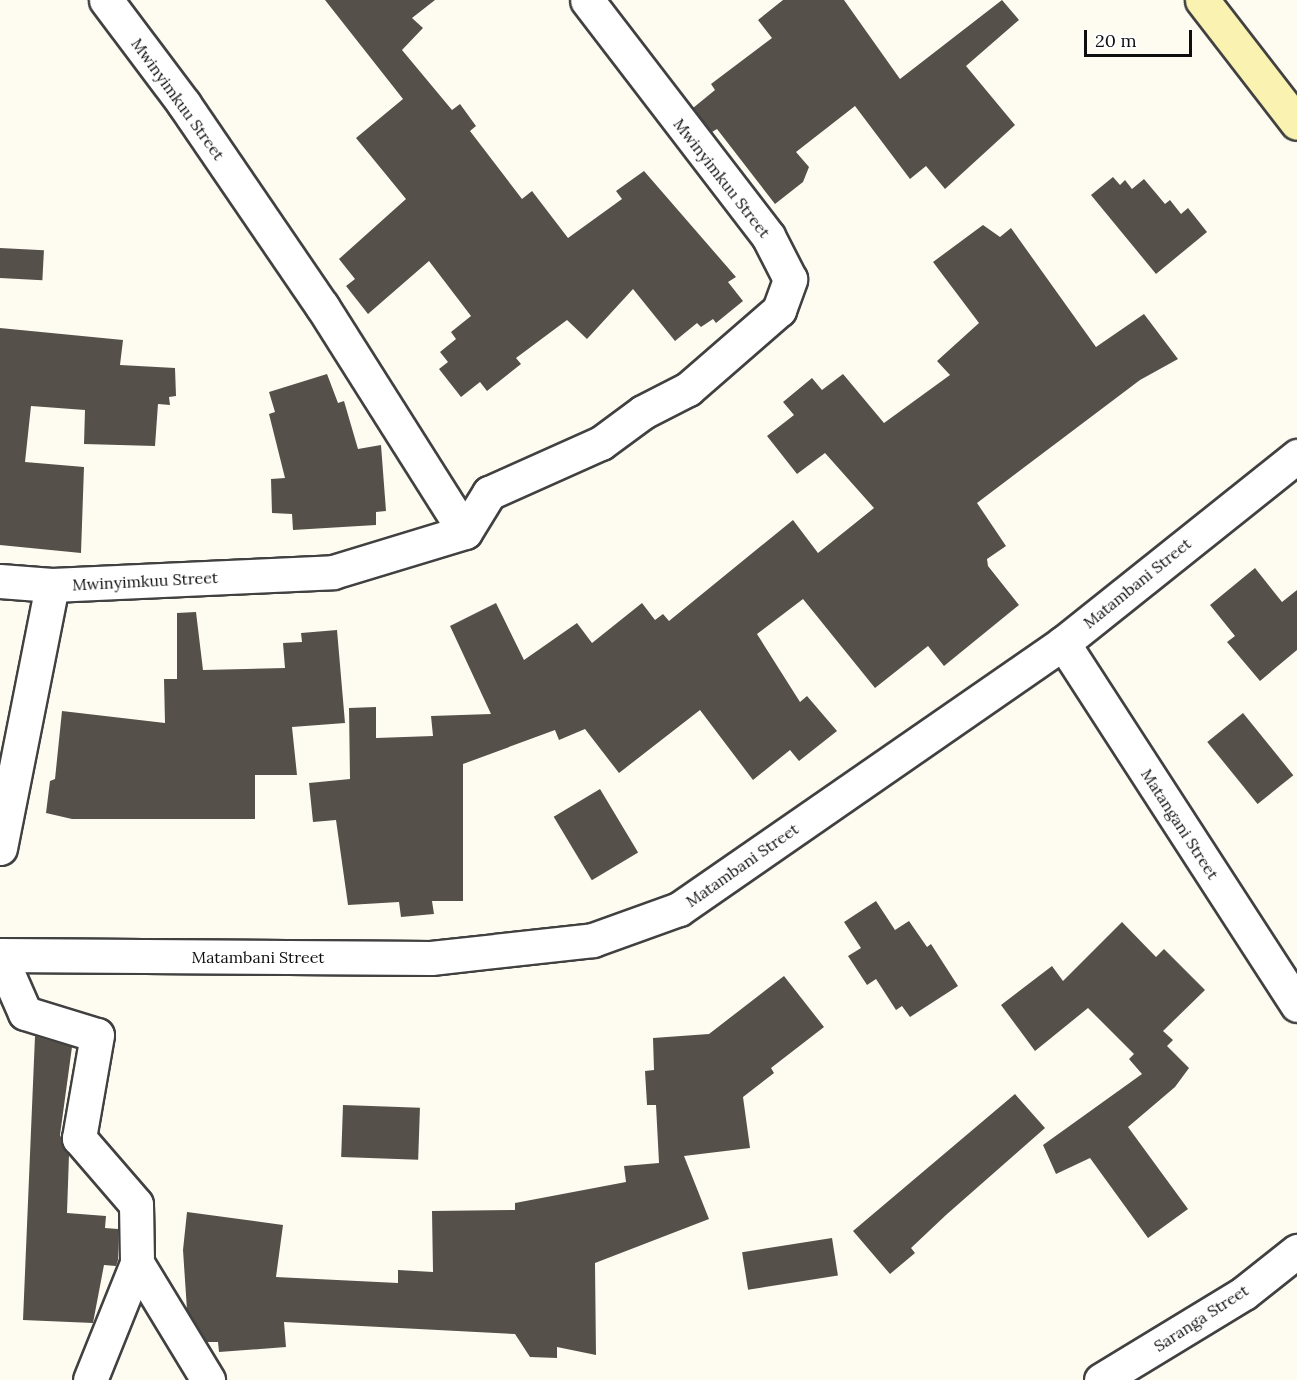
<!DOCTYPE html>
<html>
<head>
<meta charset="utf-8">
<style>
  body { margin:0 }
  #map { position:relative; width:1297px; height:1380px; overflow:hidden; background:#fefcf1; font-family:Lora,serif }
  div>[style] { position:absolute }
  [style*='--x'] { left:calc(var(--x)*1px); top:calc(var(--y)*1px); width:calc(var(--w)*1px); rotate:calc(var(--a)*1deg) }
  .building>* { inset:0; background:#56504b; transform-origin:0 0 }
  .roads { filter:drop-shadow(2px 0 #414141) drop-shadow(-2px 0 #414141) drop-shadow(0 2px #414141) drop-shadow(0 -2px #414141) }
  .minor>* { height:33px; margin:-16.5px; padding:0 16.5px; transform-origin:16.5px; border-radius:16.5px; background:#fff }
  .secondary>* { height:33px; margin:-16.5px; padding:0 16.5px; transform-origin:16.5px; border-radius:16.5px; background:#f9f2b0 }
  span { translate:-50% -50%; white-space:nowrap; text-align:center; line-height:1.15; -webkit-text-stroke:6px #fff; paint-order:stroke }
  .street-label { font-size:16px; color:#0e0e0e }
  .scale { position:absolute; left:1084px; top:30px; width:108px; height:27px; box-sizing:border-box; border:3px solid #0e0e0e; border-top:0; padding-left:8px; font-size:18px; line-height:21px; white-space:nowrap; color:#0e0e0e; -webkit-text-stroke:4px #fff; paint-order:stroke }
</style>
</head>
<body>
<div id="map">
  <div class="building">
    <div style="clip-path:polygon(325px 0,435px 0,412px 18px,423px 28px,402px 50px,452px 110px,460px 104px,476px 126px,470px 131px,522px 199px,532px 191px,568px 238px,622px 199px,616px 191px,644px 171px,736px 277px,728px 282px,743px 301px,716px 323px,713px 319px,701px 327px,697px 323px,675px 341px,633px 289px,587px 339px,567px 320px,516px 358px,521px 364px,487px 391px,480px 382px,461px 397px,439px 369px,448px 362px,440px 352px,456px 339px,451px 332px,471px 316px,429px 261px,368px 314px,346px 286px,355px 279px,339px 259px,406px 199px,356px 138px,403px 99px)"></div>
    <div style="clip-path:polygon(783px 0,844px 0,900px 79px,1002px 0,1019px 20px,966px 66px,1015px 125px,945px 189px,926px 166px,910px 179px,855px 106px,796px 152px,809px 167px,803px 182px,775px 204px,717px 129px,712px 132px,693px 108px,715px 90px,711px 84px,772px 38px,758px 20px)"></div>
    <div style="clip-path:polygon(1113px 177px,1120px 185px,1125px 180px,1132px 189px,1144px 179px,1165px 204px,1170px 200px,1181px 214px,1188px 208px,1207px 232px,1156px 274px,1091px 195px)"></div>
    <div style="clip-path:polygon(983px 225px,1000px 237px,1011px 228px,1096px 347px,1144px 314px,1178px 359px,1140px 380px,977px 503px,1006px 546px,987px 559px,988px 566px,1019px 605px,944px 666px,928px 646px,875px 688px,803px 599px,757px 634px,800px 702px,807px 696px,837px 731px,799px 761px,790px 750px,753px 780px,700px 710px,619px 773px,585px 729px,559px 740px,555px 730px,463px 764px,463px 901px,432px 901px,434px 914px,401px 917px,399px 902px,348px 905px,336px 820px,313px 822px,309px 783px,350px 779px,349px 708px,376px 707px,376px 738px,433px 736px,431px 716px,491px 714px,450px 626px,496px 603px,524px 660px,577px 623px,592px 643px,642px 603px,655px 620px,663px 614px,669px 621px,793px 520px,818px 553px,874px 508px,825px 453px,797px 474px,767px 436px,794px 415px,783px 402px,812px 378px,822px 390px,843px 374px,884px 423px,950px 375px,937px 361px,979px 323px,933px 262px)"></div>
    <div style="left:0;top:248px;width:44px;height:30px;rotate:3deg"></div>
    <div style="clip-path:polygon(0 328px,123px 340px,120px 365px,175px 368px,176px 396px,169px 397px,170px 405px,158px 404px,155px 446px,84px 444px,85px 410px,31px 406px,25px 462px,84px 467px,81px 553px,0 545px)"></div>
    <div style="clip-path:polygon(327px 374px,338px 403px,344px 401px,358px 449px,381px 445px,386px 511px,376px 512px,376px 525px,293px 530px,292px 514px,272px 513px,271px 479px,285px 478px,269px 414px,275px 412px,269px 392px)"></div>
    <div style="clip-path:polygon(1255px 568px,1282px 602px,1297px 590px,1297px 650px,1260px 681px,1227px 642px,1235px 636px,1210px 605px)"></div>
    <div style="clip-path:polygon(196px 612px,203px 670px,285px 668px,283px 643px,302px 642px,301px 633px,337px 630px,345px 723px,292px 727px,297px 775px,255px 775px,255px 819px,72px 819px,46px 813px,50px 781px,55px 779px,62px 711px,165px 723px,164px 679px,177px 679px,177px 613px)"></div>
    <div style="left:1243px;top:713px;width:80px;height:46px;rotate:51deg"></div>
    <div style="left:600px;top:789px;width:74px;height:54px;rotate:59deg"></div>
    <div style="clip-path:polygon(876px 901px,895px 930px,909px 921px,927px 947px,931px 944px,958px 986px,910px 1017px,902px 1006px,896px 1010px,876px 979px,867px 985px,848px 956px,861px 948px,844px 922px)"></div>
    <div style="clip-path:polygon(1122px 922px,1156px 957px,1164px 949px,1205px 990px,1163px 1031px,1173px 1040px,1167px 1046px,1189px 1068px,1175px 1087px,1128px 1127px,1188px 1209px,1148px 1238px,1090px 1158px,1056px 1174px,1043px 1145px,1142px 1074px,1129px 1059px,1134px 1054px,1088px 1008px,1035px 1051px,1001px 1005px,1052px 966px,1063px 981px)"></div>
    <div style="clip-path:polygon(784px 976px,824px 1027px,771px 1068px,774px 1073px,743px 1097px,750px 1148px,684px 1156px,709px 1219px,595px 1263px,596px 1355px,557px 1347px,557px 1358px,530px 1357px,515px 1334px,284px 1322px,286px 1347px,219px 1352px,218px 1342px,207px 1342px,187px 1310px,183px 1250px,187px 1212px,283px 1225px,276px 1277px,398px 1283px,398px 1270px,433px 1272px,432px 1211px,515px 1210px,515px 1203px,626px 1182px,624px 1166px,659px 1163px,656px 1105px,647px 1105px,645px 1071px,654px 1070px,653px 1038px,709px 1034px)"></div>
    <div style="clip-path:polygon(35px 1036px,72px 1047px,60px 1135px,69px 1155px,67px 1213px,106px 1216px,105px 1228px,118px 1229px,118px 1260px,116px 1266px,104px 1265px,93px 1323px,23px 1320px)"></div>
    <div style="clip-path:polygon(1015px 1094px,1045px 1128px,946px 1215px,911px 1248px,915px 1253px,890px 1274px,853px 1231px)"></div>
    <div style="left:343px;top:1105px;width:77px;height:52px;rotate:2deg"></div>
    <div style="left:832px;top:1238px;width:38px;height:91px;rotate:81deg"></div>
  </div>
  <div class="roads">
    <div class="minor">
      <div style="--x:106;--y:0;--w:130;--a:53.1"></div>
      <div style="--x:184;--y:104;--w:245;--a:55.7"></div>
      <div style="--x:322;--y:306;--w:267;--a:57.7"></div>
      <div style="--x:0;--y:581;--w:52;--a:4.4"></div>
      <div style="--x:1063;--y:643;--w:431;--a:57.1"></div>
      <div style="--x:0;--y:848;--w:268;--a:-78.8"></div>
      <div style="--x:52;--y:585;--w:281;--a:-2.6"></div>
      <div style="--x:333;--y:572;--w:138;--a:-16.9"></div>
      <div style="--x:465;--y:532;--w:46;--a:-58.4"></div>
      <div style="--x:489;--y:493;--w:123;--a:-24.1"></div>
      <div style="--x:601;--y:443;--w:52;--a:-36.4"></div>
      <div style="--x:643;--y:412;--w:51;--a:-27.1"></div>
      <div style="--x:688;--y:389;--w:121;--a:-41"></div>
      <div style="--x:779;--y:310;--w:33;--a:-70"></div>
      <div style="--x:790;--y:279;--w:48;--a:-117.1"></div>
      <div style="--x:768;--y:236;--w:297;--a:-127.5"></div>
      <div style="--x:0;--y:955;--w:431;--a:0.4"></div>
      <div style="--x:431;--y:958;--w:163;--a:-6.3"></div>
      <div style="--x:593;--y:940;--w:91;--a:-19.8"></div>
      <div style="--x:679;--y:909;--w:467;--a:-34.7"></div>
      <div style="--x:1063;--y:643;--w:300;--a:-38.6"></div>
      <div style="--x:0;--y:956;--w:62;--a:66.3"></div>
      <div style="--x:25;--y:1013;--w:75;--a:17"></div>
      <div style="--x:97;--y:1035;--w:105;--a:99.9"></div>
      <div style="--x:79;--y:1138;--w:87;--a:49.2"></div>
      <div style="--x:136;--y:1204;--w:59;--a:89"></div>
      <div style="--x:137;--y:1263;--w:137;--a:58.7"></div>
      <div style="--x:90;--y:1380;--w:126;--a:-68.1"></div>
      <div style="--x:1101;--y:1380;--w:167;--a:-31.3"></div>
      <div style="--x:1244;--y:1293;--w:68;--a:-38.4"></div>
    </div>
    <div class="secondary">
      <div style="--x:1202;--y:0;--w:155;--a:52.3"></div>
    </div>
  </div>
  <div class="street-label">
    <span style="left:178px;top:99px;rotate:54deg">Mwinyimkuu Street</span>
    <span style="left:722px;top:178px;rotate:52deg">Mwinyimkuu Street</span>
    <span style="left:145px;top:581px;rotate:-3deg">Mwinyimkuu Street</span>
    <span style="left:1137px;top:583px;rotate:-39deg">Matambani Street</span>
    <span style="left:1180px;top:824px;rotate:57deg">Matangani Street</span>
    <span style="left:742px;top:865px;rotate:-35deg">Matambani Street</span>
    <span style="left:258px;top:957px">Matambani Street</span>
    <span style="left:1201px;top:1318px;rotate:-33deg">Saranga Street</span>
  </div>
  <div class="scale">20 m</div>
</div>
</body>
</html>
